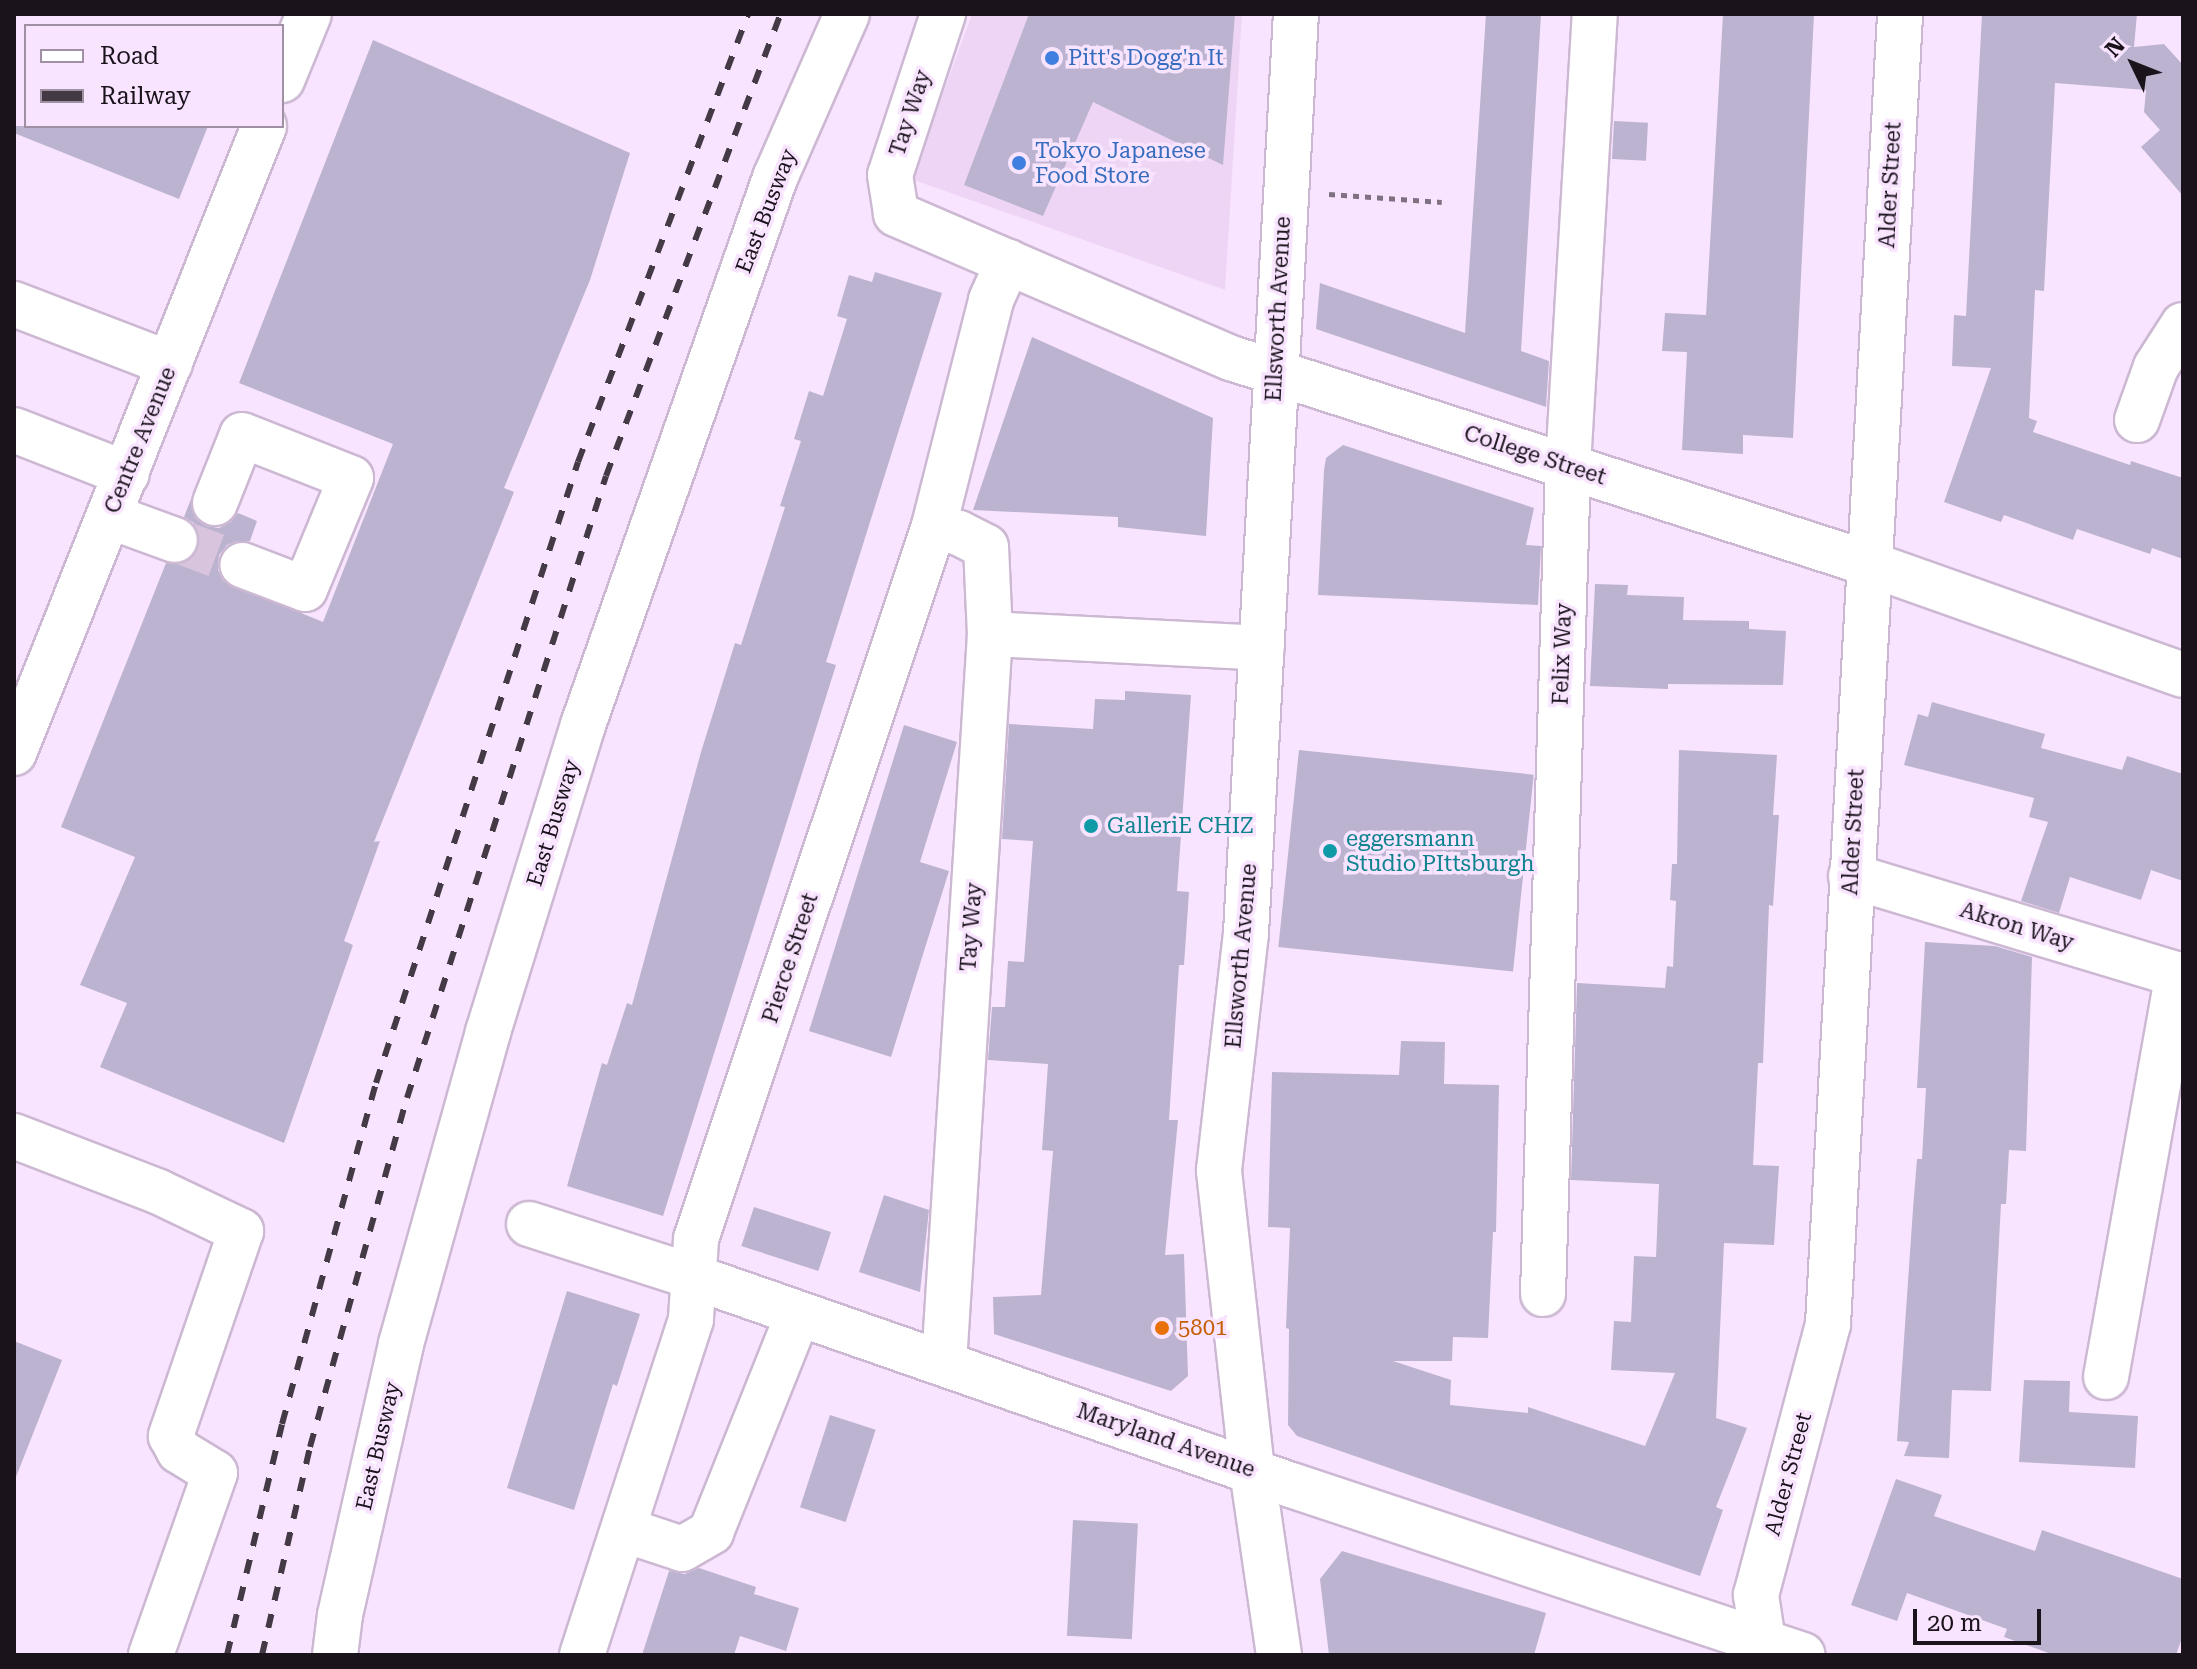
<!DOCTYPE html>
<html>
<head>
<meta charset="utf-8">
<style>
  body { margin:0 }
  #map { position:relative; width:2197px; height:1669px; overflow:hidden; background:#f9e4ff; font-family:"Roboto Serif",serif }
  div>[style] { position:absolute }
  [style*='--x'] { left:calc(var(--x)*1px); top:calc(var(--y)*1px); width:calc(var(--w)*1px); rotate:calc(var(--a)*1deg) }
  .built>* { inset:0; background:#eed5f6 }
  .building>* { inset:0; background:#bcb3d0; transform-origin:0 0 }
  .minor-tunnel>* { height:44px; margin-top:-22px; transform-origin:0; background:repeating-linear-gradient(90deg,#d8c5dd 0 44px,transparent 0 66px) }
  .path>* { height:5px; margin-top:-2.5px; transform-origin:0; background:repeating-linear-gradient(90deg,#7f7182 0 6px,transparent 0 12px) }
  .roads { filter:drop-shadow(2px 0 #ccb8d2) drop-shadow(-2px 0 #ccb8d2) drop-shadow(0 2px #ccb8d2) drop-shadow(0 -2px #ccb8d2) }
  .minor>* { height:44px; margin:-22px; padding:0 22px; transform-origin:22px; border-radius:22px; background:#fff }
  .major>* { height:44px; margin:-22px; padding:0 22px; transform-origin:22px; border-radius:22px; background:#fff }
  .rail>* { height:6px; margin-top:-3px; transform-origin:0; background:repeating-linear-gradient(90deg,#443a46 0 14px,transparent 0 28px) }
  .dots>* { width:22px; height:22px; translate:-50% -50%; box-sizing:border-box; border:4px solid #f9e4ff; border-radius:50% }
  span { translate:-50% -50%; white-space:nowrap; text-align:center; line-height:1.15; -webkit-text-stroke:7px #f9e4ff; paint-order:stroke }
  .shop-label { font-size:22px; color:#366cbe }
  .left { translate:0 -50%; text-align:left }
  .street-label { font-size:22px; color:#1a131c }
  .culture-label { font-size:22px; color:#0d838f }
  .food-label { font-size:22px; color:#c56008 }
  .frame { position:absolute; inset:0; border:16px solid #1a131c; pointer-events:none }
  .legend { position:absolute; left:24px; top:24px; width:260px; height:104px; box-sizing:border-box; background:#f9e4ff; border:2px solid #a090a4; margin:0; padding:10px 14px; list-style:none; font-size:24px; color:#1a131c }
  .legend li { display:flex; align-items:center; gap:16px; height:40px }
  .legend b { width:40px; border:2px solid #a090a4 }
  .north { position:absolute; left:2093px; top:24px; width:80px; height:80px; -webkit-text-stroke:6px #f9e4ff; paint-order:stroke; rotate:313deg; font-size:22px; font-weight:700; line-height:32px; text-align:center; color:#1a131c }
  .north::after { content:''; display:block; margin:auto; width:28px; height:36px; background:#1a131c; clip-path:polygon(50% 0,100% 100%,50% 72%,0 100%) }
  .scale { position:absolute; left:1913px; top:1609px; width:128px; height:36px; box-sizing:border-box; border:4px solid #1a131c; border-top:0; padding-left:10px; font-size:24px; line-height:28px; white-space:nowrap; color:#1a131c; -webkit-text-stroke:6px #f9e4ff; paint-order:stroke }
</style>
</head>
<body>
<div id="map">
  <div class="built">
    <div style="clip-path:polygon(972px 14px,1242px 14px,1225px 290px,911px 179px)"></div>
  </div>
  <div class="building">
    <div style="clip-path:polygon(1029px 14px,1235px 14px,1223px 165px,1093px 102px,1043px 216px,964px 185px)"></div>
    <div style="clip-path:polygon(1486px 14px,1541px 14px,1521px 351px,1549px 361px,1546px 407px,1316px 329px,1320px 283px,1465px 333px)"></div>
    <div style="clip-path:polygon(1723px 14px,1814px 14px,1793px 438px,1743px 435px,1743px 454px,1682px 450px,1687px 352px,1662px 351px,1665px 313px,1706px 315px)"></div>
    <div style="clip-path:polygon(1982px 14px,2137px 14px,2134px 47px,2164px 44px,2183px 65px,2183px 196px,2141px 147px,2160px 130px,2144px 112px,2146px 90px,2055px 83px,2044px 291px,2035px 290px,2029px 418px,2037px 421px,2033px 432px,2130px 465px,2131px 461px,2183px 478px,2183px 559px,2152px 548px,2150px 554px,2077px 529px,2073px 540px,2004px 515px,2001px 522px,1944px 502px,1991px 368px,1952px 366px,1954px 315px,1966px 316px)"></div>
    <div style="clip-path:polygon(373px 40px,630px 153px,590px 280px,504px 488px,514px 492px,374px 842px,380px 841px,344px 941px,353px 945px,284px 1143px,100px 1067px,127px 1003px,80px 985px,135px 857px,61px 827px,166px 563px,180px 564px,190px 560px,198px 549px,199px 535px,194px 523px,184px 517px,191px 499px,195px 518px,207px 526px,219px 528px,231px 522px,238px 513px,257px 521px,250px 541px,237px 541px,227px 545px,219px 555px,218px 570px,223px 581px,323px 622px,393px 444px,239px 383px)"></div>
    <div style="left:1614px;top:121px;width:34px;height:38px;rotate:3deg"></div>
    <div style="clip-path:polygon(14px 126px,208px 126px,179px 199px,14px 133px)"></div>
    <div style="clip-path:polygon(875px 272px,942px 293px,826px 662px,836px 665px,663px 1216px,567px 1186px,602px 1063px,607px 1065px,627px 1003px,632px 1005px,701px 752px,735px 643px,741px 645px,785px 507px,780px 506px,801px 441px,794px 439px,809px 391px,823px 396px,847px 319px,837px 316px,849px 275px,872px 282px)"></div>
    <div style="clip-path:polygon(1032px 337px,1213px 418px,1206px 536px,1118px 527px,1118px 517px,973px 510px)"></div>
    <div style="clip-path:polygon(1343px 445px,1534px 508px,1526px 545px,1541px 546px,1538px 605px,1318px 595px,1324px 470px,1326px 458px)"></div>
    <div style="clip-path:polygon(1595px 584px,1628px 585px,1627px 595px,1684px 597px,1683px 620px,1749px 621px,1749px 629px,1786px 631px,1783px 685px,1668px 684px,1668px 689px,1590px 686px)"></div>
    <div style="clip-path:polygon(1125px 691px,1191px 695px,1177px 891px,1189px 892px,1184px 965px,1179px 965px,1169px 1120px,1178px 1120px,1165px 1255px,1184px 1254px,1188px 1376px,1171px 1391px,994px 1334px,993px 1297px,1041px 1295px,1053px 1151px,1042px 1150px,1048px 1064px,988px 1060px,992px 1007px,1005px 1007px,1008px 961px,1024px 962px,1033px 841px,1002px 839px,1009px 724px,1093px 729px,1095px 699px,1125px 700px)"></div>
    <div style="clip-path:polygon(1932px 702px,2045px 734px,2041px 748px,2122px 770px,2127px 756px,2183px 774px,2183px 881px,2151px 870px,2141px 900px,2070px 877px,2059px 913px,2021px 901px,2048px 822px,2029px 817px,2034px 798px,1904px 765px,1918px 714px,1928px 717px)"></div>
    <div style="clip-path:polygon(904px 725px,957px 742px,920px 862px,949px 871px,891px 1057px,809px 1031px)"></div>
    <div style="left:1299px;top:750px;width:236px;height:198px;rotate:6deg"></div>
    <div style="clip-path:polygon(1679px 750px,1777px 755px,1773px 815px,1779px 815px,1773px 906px,1769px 905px,1763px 1063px,1758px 1063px,1753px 1165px,1779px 1166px,1774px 1245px,1724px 1243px,1716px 1418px,1747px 1428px,1716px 1507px,1723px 1510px,1700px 1576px,1297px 1436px,1288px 1425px,1289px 1329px,1286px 1328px,1290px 1228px,1268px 1227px,1272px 1072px,1399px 1075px,1401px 1041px,1445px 1042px,1444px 1084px,1499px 1085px,1496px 1232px,1493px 1232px,1488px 1338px,1453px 1337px,1452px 1361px,1393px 1361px,1451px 1380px,1450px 1405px,1528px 1413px,1528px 1407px,1645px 1446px,1675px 1373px,1611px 1370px,1614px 1321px,1631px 1322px,1634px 1256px,1656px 1257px,1659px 1184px,1571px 1180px,1577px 983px,1665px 988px,1667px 966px,1673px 967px,1676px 901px,1670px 900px,1672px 864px,1677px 864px)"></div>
    <div style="clip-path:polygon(1925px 942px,1995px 946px,2032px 957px,2026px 1151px,2009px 1150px,2006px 1204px,2001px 1204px,1991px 1391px,1952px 1390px,1949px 1458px,1904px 1456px,1909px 1442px,1897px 1441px,1913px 1209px,1917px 1159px,1922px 1159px,1926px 1088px,1917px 1088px)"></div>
    <div style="clip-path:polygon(884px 1195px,929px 1210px,920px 1292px,859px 1272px)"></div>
    <div style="left:754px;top:1207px;width:81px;height:41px;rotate:18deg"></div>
    <div style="clip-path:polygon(567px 1291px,640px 1314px,617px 1386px,613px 1384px,574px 1510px,507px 1488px)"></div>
    <div style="clip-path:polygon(14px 1341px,62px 1360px,16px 1477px,14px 1477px)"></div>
    <div style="clip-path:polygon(2024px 1380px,2070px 1381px,2069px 1412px,2138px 1416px,2135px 1468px,2019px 1462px)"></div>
    <div style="left:830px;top:1415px;width:48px;height:97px;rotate:18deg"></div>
    <div style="clip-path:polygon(1896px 1479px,1942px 1495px,1934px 1516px,2035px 1551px,2042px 1530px,2183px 1579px,2183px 1635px,2176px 1655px,2054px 1655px,2004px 1637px,2007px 1629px,1907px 1593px,1897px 1621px,1851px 1605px)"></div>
    <div style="left:1073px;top:1520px;width:65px;height:116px;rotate:3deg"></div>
    <div style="clip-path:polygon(1342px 1551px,1546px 1613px,1534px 1655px,1329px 1655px,1320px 1579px)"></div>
    <div style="clip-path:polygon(699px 1568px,756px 1587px,754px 1594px,799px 1608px,786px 1651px,740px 1636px,734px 1655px,642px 1655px,669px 1571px,685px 1574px)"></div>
  </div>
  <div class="minor-tunnel">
    <div style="--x:175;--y:540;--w:72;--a:20.5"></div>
  </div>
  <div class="path">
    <div style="--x:1329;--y:194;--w:113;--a:4"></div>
  </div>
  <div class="roads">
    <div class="minor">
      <div style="--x:943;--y:14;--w:169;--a:108.2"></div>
      <div style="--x:890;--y:175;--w:39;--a:81"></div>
      <div style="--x:896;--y:214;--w:365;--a:23.3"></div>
      <div style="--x:1231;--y:358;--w:668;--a:17.87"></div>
      <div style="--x:1867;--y:563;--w:335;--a:19.5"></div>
      <div style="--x:14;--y:304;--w:167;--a:21"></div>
      <div style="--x:2137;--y:420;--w:56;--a:-70.3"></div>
      <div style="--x:2156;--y:367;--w:50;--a:-57.3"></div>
      <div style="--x:14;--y:430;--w:121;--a:21.3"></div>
      <div style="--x:215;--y:503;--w:73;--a:-68.3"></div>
      <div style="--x:242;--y:435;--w:117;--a:21.5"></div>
      <div style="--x:351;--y:478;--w:120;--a:112.5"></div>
      <div style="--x:305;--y:589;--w:67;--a:-159.1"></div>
      <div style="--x:109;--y:516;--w:70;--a:20"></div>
      <div style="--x:934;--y:526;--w:26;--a:16"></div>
      <div style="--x:959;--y:533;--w:30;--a:27"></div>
      <div style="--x:986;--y:547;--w:87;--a:87.4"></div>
      <div style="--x:990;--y:634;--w:730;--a:93.61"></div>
      <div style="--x:990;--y:634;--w:272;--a:2.9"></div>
      <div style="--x:1851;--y:876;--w:347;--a:16.8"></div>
      <div style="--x:14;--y:1136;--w:155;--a:21.1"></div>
      <div style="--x:159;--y:1192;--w:91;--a:25.4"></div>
      <div style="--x:241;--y:1231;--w:217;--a:108.9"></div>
      <div style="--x:171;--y:1436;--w:17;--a:62"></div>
      <div style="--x:179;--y:1451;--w:42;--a:31.4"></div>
      <div style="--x:215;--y:1473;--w:193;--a:109.4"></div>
      <div style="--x:529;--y:1224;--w:173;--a:17.8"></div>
      <div style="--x:694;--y:1277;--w:632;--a:19.21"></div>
      <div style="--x:1291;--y:1485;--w:539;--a:18.37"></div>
      <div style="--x:1543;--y:1294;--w:829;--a:-88.27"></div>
      <div style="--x:1568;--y:465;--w:452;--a:-86.6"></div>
      <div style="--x:2106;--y:1377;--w:409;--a:-79.9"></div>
      <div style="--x:625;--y:1530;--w:60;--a:18.4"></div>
      <div style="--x:682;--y:1549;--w:34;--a:-30"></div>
      <div style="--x:711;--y:1532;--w:234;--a:-68.2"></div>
      <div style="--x:335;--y:1655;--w:40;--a:-82.9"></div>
      <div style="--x:340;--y:1615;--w:278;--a:-77.3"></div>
      <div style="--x:401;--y:1344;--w:324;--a:-74.4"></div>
      <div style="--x:488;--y:1032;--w:321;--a:-72.8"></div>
      <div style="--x:583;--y:725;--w:580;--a:-70.66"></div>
      <div style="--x:775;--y:178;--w:179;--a:-66.3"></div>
      <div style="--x:582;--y:1655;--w:353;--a:-72"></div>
      <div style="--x:691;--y:1319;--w:80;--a:-86.4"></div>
      <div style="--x:696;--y:1239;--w:752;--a:-71.54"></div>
      <div style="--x:934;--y:526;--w:233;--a:-75.8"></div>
      <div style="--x:991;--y:300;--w:42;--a:-65.9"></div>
      <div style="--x:1279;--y:1655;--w:187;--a:-98.3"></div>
      <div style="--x:1252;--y:1470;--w:302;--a:-96.3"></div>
      <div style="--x:1219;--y:1170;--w:239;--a:-83.5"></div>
      <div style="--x:1246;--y:933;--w:920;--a:-86.89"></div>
      <div style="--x:1760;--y:1655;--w:14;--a:-78"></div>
      <div style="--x:1763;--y:1641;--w:47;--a:-98.7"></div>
      <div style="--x:1756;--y:1595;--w:280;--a:-75.1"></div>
      <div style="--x:1828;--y:1324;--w:1312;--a:-86.85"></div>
    </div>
    <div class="major">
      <div style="--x:282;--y:80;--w:71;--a:-67.8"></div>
      <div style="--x:14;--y:753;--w:675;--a:-68.26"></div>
    </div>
  </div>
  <div class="rail">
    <div style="--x:227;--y:1655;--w:237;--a:-76.6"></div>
    <div style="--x:282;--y:1424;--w:354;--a:-74.6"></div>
    <div style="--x:376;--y:1083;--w:653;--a:-71.98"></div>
    <div style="--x:578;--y:462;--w:479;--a:-69.2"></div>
    <div style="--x:262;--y:1655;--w:213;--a:-77"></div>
    <div style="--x:310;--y:1447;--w:362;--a:-74.5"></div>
    <div style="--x:407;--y:1098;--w:653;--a:-72.26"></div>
    <div style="--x:606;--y:476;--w:494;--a:-69.3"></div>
  </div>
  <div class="dots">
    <div style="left:1052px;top:58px;background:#3f7fe0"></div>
    <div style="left:1019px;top:163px;background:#3f7fe0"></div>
    <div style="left:1091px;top:826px;background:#0f9aa8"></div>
    <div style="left:1330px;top:851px;background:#0f9aa8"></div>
    <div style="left:1162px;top:1328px;background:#e8710a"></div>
  </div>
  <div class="shop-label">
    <span class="left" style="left:1068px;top:58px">Pitt's Dogg'n It</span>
    <span class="left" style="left:1035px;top:163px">Tokyo Japanese<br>Food Store</span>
  </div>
  <div class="street-label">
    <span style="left:910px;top:113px;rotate:-72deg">Tay Way</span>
    <span style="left:1890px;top:185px;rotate:-87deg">Alder Street</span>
    <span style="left:766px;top:211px;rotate:-69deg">East Busway</span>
    <span style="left:1278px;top:309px;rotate:-87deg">Ellsworth Avenue</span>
    <span style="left:140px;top:440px;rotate:-68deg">Centre Avenue</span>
    <span style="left:1535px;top:455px;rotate:18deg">College Street</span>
    <span style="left:1562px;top:654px;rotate:-88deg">Felix Way</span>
    <span style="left:553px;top:823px;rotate:-73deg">East Busway</span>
    <span style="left:1853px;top:832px;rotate:-87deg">Alder Street</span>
    <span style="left:2017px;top:926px;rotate:17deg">Akron Way</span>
    <span style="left:971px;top:927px;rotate:-86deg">Tay Way</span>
    <span style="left:1241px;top:956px;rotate:-85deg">Ellsworth Avenue</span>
    <span style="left:790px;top:958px;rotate:-72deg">Pierce Street</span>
    <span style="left:1166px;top:1440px;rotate:19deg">Maryland Avenue</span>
    <span style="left:378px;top:1446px;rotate:-77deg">East Busway</span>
    <span style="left:1788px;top:1474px;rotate:-75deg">Alder Street</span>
  </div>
  <div class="culture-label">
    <span class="left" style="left:1107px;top:826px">GalleriE CHIZ</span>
    <span class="left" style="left:1346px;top:851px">eggersmann<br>Studio PIttsburgh</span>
  </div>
  <div class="food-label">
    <span class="left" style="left:1178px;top:1328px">5801</span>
  </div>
  <div class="frame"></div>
  <ul class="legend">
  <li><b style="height:10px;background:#fff"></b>Road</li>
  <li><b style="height:10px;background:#443a46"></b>Railway</li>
  </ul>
  <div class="north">N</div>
  <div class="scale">20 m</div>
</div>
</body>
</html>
